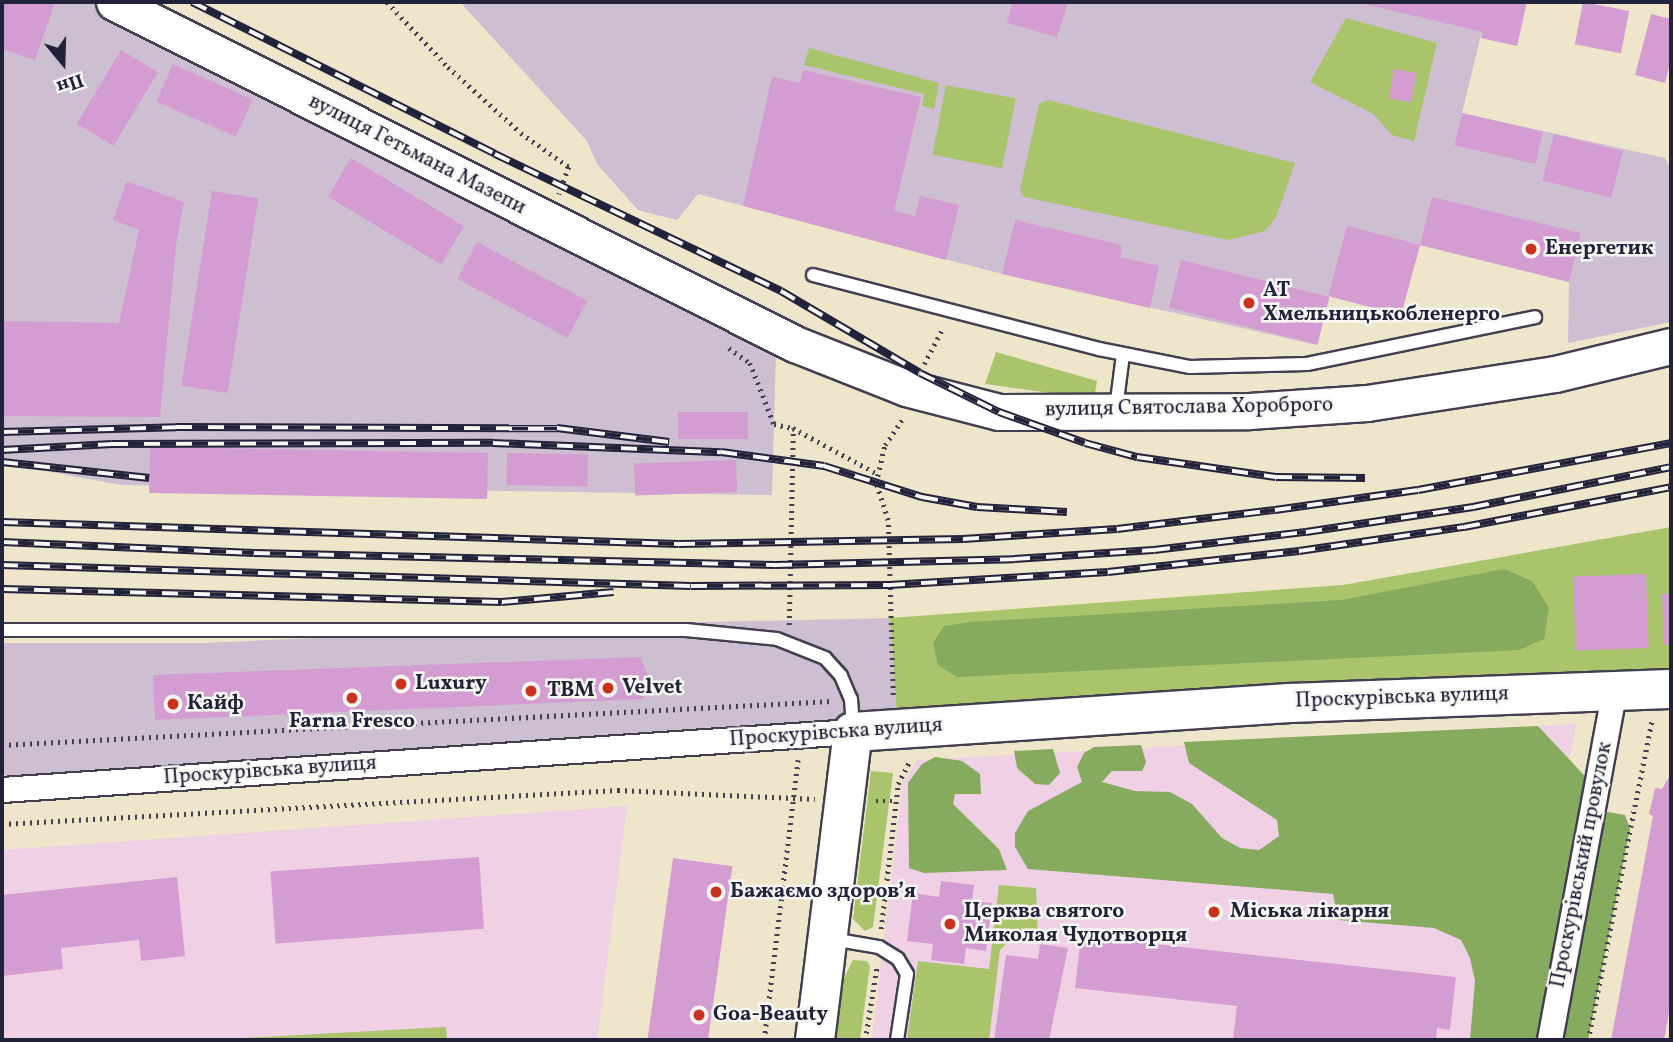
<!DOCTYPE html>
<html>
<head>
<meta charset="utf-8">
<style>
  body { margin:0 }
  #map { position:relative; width:1673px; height:1042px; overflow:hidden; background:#eee5ca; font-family:Vollkorn,serif }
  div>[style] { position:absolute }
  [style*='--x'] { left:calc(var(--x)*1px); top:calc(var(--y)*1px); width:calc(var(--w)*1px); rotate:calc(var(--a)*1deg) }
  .built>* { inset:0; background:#f0d0e5 }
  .industrial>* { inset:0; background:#cebed2 }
  .green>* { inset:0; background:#a9c46a; transform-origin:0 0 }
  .forest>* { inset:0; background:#86aa5e }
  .building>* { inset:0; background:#d39dd2; transform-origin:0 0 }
  .path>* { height:4.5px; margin-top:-2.25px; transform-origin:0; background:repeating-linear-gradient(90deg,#413f50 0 2px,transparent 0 7px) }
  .roads { filter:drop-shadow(2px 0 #413f50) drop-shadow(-2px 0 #413f50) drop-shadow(0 2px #413f50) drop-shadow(0 -2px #413f50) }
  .service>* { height:12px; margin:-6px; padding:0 6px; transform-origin:6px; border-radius:6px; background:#fff }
  .minor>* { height:24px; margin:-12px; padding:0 12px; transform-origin:12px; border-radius:12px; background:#fff }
  .secondary>* { height:35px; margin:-17.5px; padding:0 17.5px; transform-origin:17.5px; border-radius:17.5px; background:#fff }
  .primary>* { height:38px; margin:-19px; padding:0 19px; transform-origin:19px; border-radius:19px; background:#fff }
  .rail>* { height:8px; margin-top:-4px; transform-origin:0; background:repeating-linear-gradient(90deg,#f6f6f2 0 16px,#22223b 0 32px); box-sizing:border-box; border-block:2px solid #22223b }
  .dots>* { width:19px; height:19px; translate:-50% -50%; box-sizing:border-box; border:4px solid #f6f6f2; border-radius:50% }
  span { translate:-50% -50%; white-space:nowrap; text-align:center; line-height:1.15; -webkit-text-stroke:5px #f6f6f2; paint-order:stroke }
  .street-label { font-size:21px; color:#22223b }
  .poi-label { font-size:21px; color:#22223b; font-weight:700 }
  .left { translate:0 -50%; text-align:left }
  .frame { position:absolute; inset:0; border:4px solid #22223b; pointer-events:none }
  .north { position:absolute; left:28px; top:28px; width:70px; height:70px; -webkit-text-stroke:5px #f6f6f2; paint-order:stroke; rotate:161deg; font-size:19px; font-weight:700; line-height:28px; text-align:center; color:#22223b }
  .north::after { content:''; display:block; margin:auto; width:24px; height:32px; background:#22223b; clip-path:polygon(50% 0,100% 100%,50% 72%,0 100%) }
</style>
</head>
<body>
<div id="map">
  <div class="built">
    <div style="clip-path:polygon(1576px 724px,1517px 1040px,872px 1040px,903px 783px,918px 760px)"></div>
    <div style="clip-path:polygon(627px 806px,597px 1040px,2px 1040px,2px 850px)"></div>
  </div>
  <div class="industrial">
    <div style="clip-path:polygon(2px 2px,91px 2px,133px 27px,776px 351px,772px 495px,121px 485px,2px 463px)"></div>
    <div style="clip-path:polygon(460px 2px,1489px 2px,1462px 113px,1665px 158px,1671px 170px,1671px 322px,1568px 343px,1569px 282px,1420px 245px,1401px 315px,1329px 296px,1317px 345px,1002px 274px,698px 194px,677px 220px,638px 210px,597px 164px,587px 141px)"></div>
    <div style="clip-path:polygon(890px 618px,897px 715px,2px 776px,2px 643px,204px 643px,623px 624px)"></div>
  </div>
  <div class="green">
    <div style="clip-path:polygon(1346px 18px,1437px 43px,1414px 141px,1392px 135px,1373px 114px,1310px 82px)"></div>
    <div style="clip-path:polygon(809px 48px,939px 83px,934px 109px,922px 106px,924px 94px,804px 65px)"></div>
    <div style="left:946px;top:85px;width:71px;height:71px;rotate:11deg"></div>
    <div style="clip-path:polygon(1048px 100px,1295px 163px,1276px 217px,1265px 231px,1228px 240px,1024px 197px,1020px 190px,1039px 104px)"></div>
    <div style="clip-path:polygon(996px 352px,1097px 381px,1094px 399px,985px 384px)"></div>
    <div style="clip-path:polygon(1671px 527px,1671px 677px,897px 715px,890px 618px,1343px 585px)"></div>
    <div style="clip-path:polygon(871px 771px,893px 773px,873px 927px,865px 931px,853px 919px)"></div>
    <div style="clip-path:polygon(999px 885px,1036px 888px,1038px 938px,1006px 944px,1000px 950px,989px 1040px,907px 1039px,918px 961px,989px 969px)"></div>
    <div style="clip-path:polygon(853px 960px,867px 961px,870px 966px,860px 1040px,835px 1040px,843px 980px)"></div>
    <div style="clip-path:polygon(446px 1027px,447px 1040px,244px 1040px,244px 1038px)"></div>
  </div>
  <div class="forest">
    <div style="clip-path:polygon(1504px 569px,1532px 581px,1549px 608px,1544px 639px,1519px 650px,957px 677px,938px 665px,933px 643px,944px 626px,972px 622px,1341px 600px)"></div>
    <div style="clip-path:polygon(1538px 726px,1597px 789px,1592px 819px,1608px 812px,1625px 815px,1630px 829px,1588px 1040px,1470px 1040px,1475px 981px,1470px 958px,1461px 940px,1434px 928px,1338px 920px,1333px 894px,1028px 869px,1015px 847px,1015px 833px,1028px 811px,1082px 782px,1077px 767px,1084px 753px,1094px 747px,1141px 745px,1146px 762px,1142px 771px,1112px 771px,1102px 782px,1135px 791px,1170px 792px,1192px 804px,1222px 838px,1240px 848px,1259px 850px,1279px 836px,1277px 820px,1189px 763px,1184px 742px)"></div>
    <div style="clip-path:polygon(1053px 749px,1060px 773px,1049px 785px,1035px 784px,1017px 768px,1014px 751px)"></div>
    <div style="clip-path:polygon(935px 757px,962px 761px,980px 774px,981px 794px,955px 794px,953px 804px,999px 849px,1007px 870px,924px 873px,909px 868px,908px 783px,922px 764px)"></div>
  </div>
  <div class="building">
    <div style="clip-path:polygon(2px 2px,55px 2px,35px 60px,2px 49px)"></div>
    <div style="clip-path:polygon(1006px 2px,1068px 2px,1057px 37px,1007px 23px,1012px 4px)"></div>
    <div style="clip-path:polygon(1357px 2px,1527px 2px,1517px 46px,1481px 38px,1482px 32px)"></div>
    <div style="left:1583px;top:2px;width:47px;height:43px;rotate:11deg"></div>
    <div style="clip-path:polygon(1651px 14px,1671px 19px,1671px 59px,1665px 83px,1635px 75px)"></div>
    <div style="left:121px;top:50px;width:43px;height:86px;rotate:31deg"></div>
    <div style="left:173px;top:64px;width:87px;height:41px;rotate:24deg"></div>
    <div style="left:1394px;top:69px;width:23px;height:30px;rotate:10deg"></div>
    <div style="clip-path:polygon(803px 70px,921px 97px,894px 211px,915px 216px,920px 196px,959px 205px,946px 260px,743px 206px,772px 77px,800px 83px)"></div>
    <div style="left:1462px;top:113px;width:83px;height:33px;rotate:13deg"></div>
    <div style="left:1554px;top:134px;width:71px;height:48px;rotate:14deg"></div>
    <div style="left:351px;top:158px;width:132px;height:45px;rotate:31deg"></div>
    <div style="clip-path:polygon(127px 181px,184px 202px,176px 245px,160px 417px,2px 416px,2px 321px,119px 323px,139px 230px,113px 220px)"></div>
    <div style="left:212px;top:191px;width:47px;height:197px;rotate:9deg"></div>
    <div style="clip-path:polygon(1432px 197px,1581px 233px,1569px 282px,1420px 245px,1401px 315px,1328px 296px,1347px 226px,1420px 245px)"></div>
    <div style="clip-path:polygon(1015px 220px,1122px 245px,1120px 257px,1159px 266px,1150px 308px,1002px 274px)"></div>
    <div style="left:477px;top:242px;width:125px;height:42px;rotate:28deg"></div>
    <div style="left:1181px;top:260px;width:153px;height:49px;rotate:14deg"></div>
    <div style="left:678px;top:412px;width:70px;height:27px"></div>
    <div style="left:150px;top:447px;width:338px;height:46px;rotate:1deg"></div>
    <div style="left:507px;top:453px;width:81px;height:32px;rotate:1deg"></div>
    <div style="left:736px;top:460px;width:32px;height:102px;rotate:88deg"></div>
    <div style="left:1646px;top:574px;width:74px;height:73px;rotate:88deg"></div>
    <div style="clip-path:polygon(1671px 593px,1671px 644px,1664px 645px,1662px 594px)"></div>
    <div style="clip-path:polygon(640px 657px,649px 677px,643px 699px,155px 720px,153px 675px)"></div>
    <div style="clip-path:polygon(1671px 774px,1671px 1001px,1664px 1040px,1611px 1040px,1653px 816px,1649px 814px,1655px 788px,1662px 789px)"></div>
    <div style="left:479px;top:857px;width:72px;height:209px;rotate:86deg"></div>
    <div style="left:673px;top:858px;width:60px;height:184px;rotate:8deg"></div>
    <div style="clip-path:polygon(177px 877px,185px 956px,141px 961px,139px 940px,61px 948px,63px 969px,2px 976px,2px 895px)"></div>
    <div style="clip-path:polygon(941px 881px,974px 885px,972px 901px,992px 903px,986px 951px,966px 948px,964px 964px,931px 960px,933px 944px,907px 941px,913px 893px,939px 897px)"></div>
    <div style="clip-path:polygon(1081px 936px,1456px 977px,1450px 1030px,1437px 1028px,1436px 1040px,1233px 1040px,1237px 1006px,1075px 988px)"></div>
    <div style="clip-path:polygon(1040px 944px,1068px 948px,1049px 1040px,994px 1040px,1006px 955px,1038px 959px)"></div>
  </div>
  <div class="path">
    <div style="--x:387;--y:2;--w:89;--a:46.8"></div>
    <div style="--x:448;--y:67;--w:98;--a:42.1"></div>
    <div style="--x:521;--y:133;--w:59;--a:35.3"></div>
    <div style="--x:569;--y:167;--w:29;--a:110"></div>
    <div style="--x:729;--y:348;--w:26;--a:36"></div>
    <div style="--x:750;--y:363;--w:66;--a:68.5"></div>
    <div style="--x:774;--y:424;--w:19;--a:12"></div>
    <div style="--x:793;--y:428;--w:94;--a:28.5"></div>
    <div style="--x:924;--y:364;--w:41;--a:-62.2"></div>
    <div style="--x:789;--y:625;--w:197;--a:-88.8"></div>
    <div style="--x:893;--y:695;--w:175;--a:-91.6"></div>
    <div style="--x:888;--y:520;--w:39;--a:-108"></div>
    <div style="--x:876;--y:483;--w:39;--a:-77"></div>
    <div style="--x:885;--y:445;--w:32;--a:-56"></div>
    <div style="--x:2;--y:745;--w:830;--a:-3.04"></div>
    <div style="--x:876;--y:801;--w:19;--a:0"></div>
    <div style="--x:2;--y:824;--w:617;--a:-3.16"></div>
    <div style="--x:618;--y:790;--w:197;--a:2.6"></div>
    <div style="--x:881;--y:929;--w:146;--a:-83.3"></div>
    <div style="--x:898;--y:784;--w:27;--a:-63"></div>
    <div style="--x:764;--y:1040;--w:282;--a:-83.1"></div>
    <div style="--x:865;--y:1040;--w:75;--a:-80.8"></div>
    <div style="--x:1588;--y:1040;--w:325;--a:-78.7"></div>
  </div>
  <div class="roads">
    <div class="service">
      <div style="--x:813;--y:275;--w:295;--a:14.5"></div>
      <div style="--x:1099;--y:349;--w:93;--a:11.2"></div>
      <div style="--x:1190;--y:367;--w:117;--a:-1.5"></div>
      <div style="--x:1307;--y:364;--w:233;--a:-11.6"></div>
      <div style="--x:1116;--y:409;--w:55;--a:-82.7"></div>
      <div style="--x:2;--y:630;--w:684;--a:0"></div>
      <div style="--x:686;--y:630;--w:91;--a:5.6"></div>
      <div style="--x:777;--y:639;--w:52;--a:21.6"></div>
      <div style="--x:825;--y:658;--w:24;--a:48"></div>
      <div style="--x:841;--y:676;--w:25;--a:67"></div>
      <div style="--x:851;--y:699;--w:29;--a:86"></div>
      <div style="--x:832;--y:939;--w:48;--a:9.7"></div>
      <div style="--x:879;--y:947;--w:22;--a:32"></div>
      <div style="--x:898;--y:959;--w:17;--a:59"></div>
      <div style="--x:907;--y:974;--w:67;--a:98.6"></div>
    </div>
    <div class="minor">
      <div style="--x:2;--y:790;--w:853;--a:-3.9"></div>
      <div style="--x:1550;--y:1040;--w:357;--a:-79.5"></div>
    </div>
    <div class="secondary">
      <div style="--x:114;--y:2;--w:762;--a:26.67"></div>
      <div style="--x:795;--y:344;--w:119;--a:21.6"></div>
      <div style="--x:906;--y:388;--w:96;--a:14.5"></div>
      <div style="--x:999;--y:412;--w:250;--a:-0.2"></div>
      <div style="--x:1249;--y:411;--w:118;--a:-3.9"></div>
      <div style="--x:1367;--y:403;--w:190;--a:-8.8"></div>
      <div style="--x:1555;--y:374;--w:119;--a:-13.6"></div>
    </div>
    <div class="primary">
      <div style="--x:815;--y:1040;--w:310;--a:-83"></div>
      <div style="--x:853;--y:732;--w:437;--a:-3.8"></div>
      <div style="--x:1289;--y:703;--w:382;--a:-2.1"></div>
    </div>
  </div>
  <div class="rail">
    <div style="--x:192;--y:2;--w:339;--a:26.6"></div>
    <div style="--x:495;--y:154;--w:317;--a:25.6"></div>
    <div style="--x:781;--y:291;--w:161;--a:30.5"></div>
    <div style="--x:920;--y:373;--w:88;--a:26.3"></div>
    <div style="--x:999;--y:412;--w:91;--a:19.8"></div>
    <div style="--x:1085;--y:443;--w:54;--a:15.1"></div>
    <div style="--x:1137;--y:457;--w:140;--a:8.2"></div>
    <div style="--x:1276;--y:477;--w:89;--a:0.6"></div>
    <div style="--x:2;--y:432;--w:174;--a:-1.6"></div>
    <div style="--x:176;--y:427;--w:381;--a:0.2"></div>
    <div style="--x:557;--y:428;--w:113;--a:7.1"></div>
    <div style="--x:2;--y:450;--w:110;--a:-3.1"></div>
    <div style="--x:112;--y:444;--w:381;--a:-0.2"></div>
    <div style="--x:493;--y:443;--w:228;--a:2.3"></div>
    <div style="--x:721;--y:452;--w:104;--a:7.7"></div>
    <div style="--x:824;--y:466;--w:103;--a:17.6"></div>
    <div style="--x:922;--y:497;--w:56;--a:10.3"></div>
    <div style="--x:977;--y:507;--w:90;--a:3.2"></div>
    <div style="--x:2;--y:462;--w:148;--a:6.2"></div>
    <div style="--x:2;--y:522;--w:677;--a:1.86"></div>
    <div style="--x:679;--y:544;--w:284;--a:-1"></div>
    <div style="--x:963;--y:539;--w:154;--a:-3.7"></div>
    <div style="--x:1117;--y:529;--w:159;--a:-6.9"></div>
    <div style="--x:1275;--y:510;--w:144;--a:-8"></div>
    <div style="--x:1418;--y:490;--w:257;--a:-10.5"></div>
    <div style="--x:2;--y:542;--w:252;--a:2.5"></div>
    <div style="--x:254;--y:553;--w:522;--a:1.32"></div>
    <div style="--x:776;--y:565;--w:238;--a:-1.4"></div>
    <div style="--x:1014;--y:559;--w:140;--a:-3.7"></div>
    <div style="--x:1154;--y:550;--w:153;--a:-6.8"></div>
    <div style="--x:1306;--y:532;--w:169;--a:-8.5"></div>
    <div style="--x:1473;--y:507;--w:202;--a:-11.4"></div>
    <div style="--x:2;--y:565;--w:689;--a:1.75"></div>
    <div style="--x:691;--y:586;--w:198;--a:-0.3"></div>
    <div style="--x:889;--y:585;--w:219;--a:-3.4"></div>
    <div style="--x:1108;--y:572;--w:192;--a:-6.3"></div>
    <div style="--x:1299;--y:551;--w:167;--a:-8.3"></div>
    <div style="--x:1464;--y:527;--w:211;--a:-10.9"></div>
    <div style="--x:2;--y:589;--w:500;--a:1.49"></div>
    <div style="--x:502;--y:602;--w:112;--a:-5.1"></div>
  </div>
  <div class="dots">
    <div style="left:1531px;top:249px;background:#c8321e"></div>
    <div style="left:1249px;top:303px;background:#c8321e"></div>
    <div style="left:401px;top:684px;background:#c8321e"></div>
    <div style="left:608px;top:688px;background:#c8321e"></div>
    <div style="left:531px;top:691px;background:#c8321e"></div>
    <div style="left:352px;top:698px;background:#c8321e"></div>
    <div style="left:173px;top:704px;background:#c8321e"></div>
    <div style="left:716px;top:892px;background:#c8321e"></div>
    <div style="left:1214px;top:912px;background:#c8321e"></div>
    <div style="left:950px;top:924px;background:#c8321e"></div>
    <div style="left:699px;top:1015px;background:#c8321e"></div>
  </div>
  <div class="street-label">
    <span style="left:417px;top:155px;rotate:27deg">вулиця Гетьмана Мазепи</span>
    <span style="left:1189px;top:408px;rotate:-1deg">вулиця Святослава Хороброго</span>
    <span style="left:1402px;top:698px;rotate:-2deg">Проскурівська вулиця</span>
    <span style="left:836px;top:733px;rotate:-4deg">Проскурівська вулиця</span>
    <span style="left:270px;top:771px;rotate:-4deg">Проскурівська вулиця</span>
    <span style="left:1582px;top:865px;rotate:-79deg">Проскурівський провулок</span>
  </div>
  <div class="poi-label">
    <span class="left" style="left:1545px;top:249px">Енергетик</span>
    <span class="left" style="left:1263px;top:303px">АТ<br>Хмельницькобленерго</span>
    <span class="left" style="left:415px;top:684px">Luxury</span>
    <span class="left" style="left:622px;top:688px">Velvet</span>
    <span class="left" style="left:547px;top:691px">ТВМ</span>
    <span class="left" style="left:187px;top:704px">Кайф</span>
    <span style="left:352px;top:722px">Farna Fresco</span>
    <span class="left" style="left:730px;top:892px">Бажаємо здоровʼя</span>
    <span class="left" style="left:964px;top:924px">Церква святого<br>Миколая Чудотворця</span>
    <span class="left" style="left:1230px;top:912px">Міська лікарня</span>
    <span class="left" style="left:713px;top:1015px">Goa-Beauty</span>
  </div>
  <div class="frame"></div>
  <div class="north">Пн</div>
</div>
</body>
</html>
